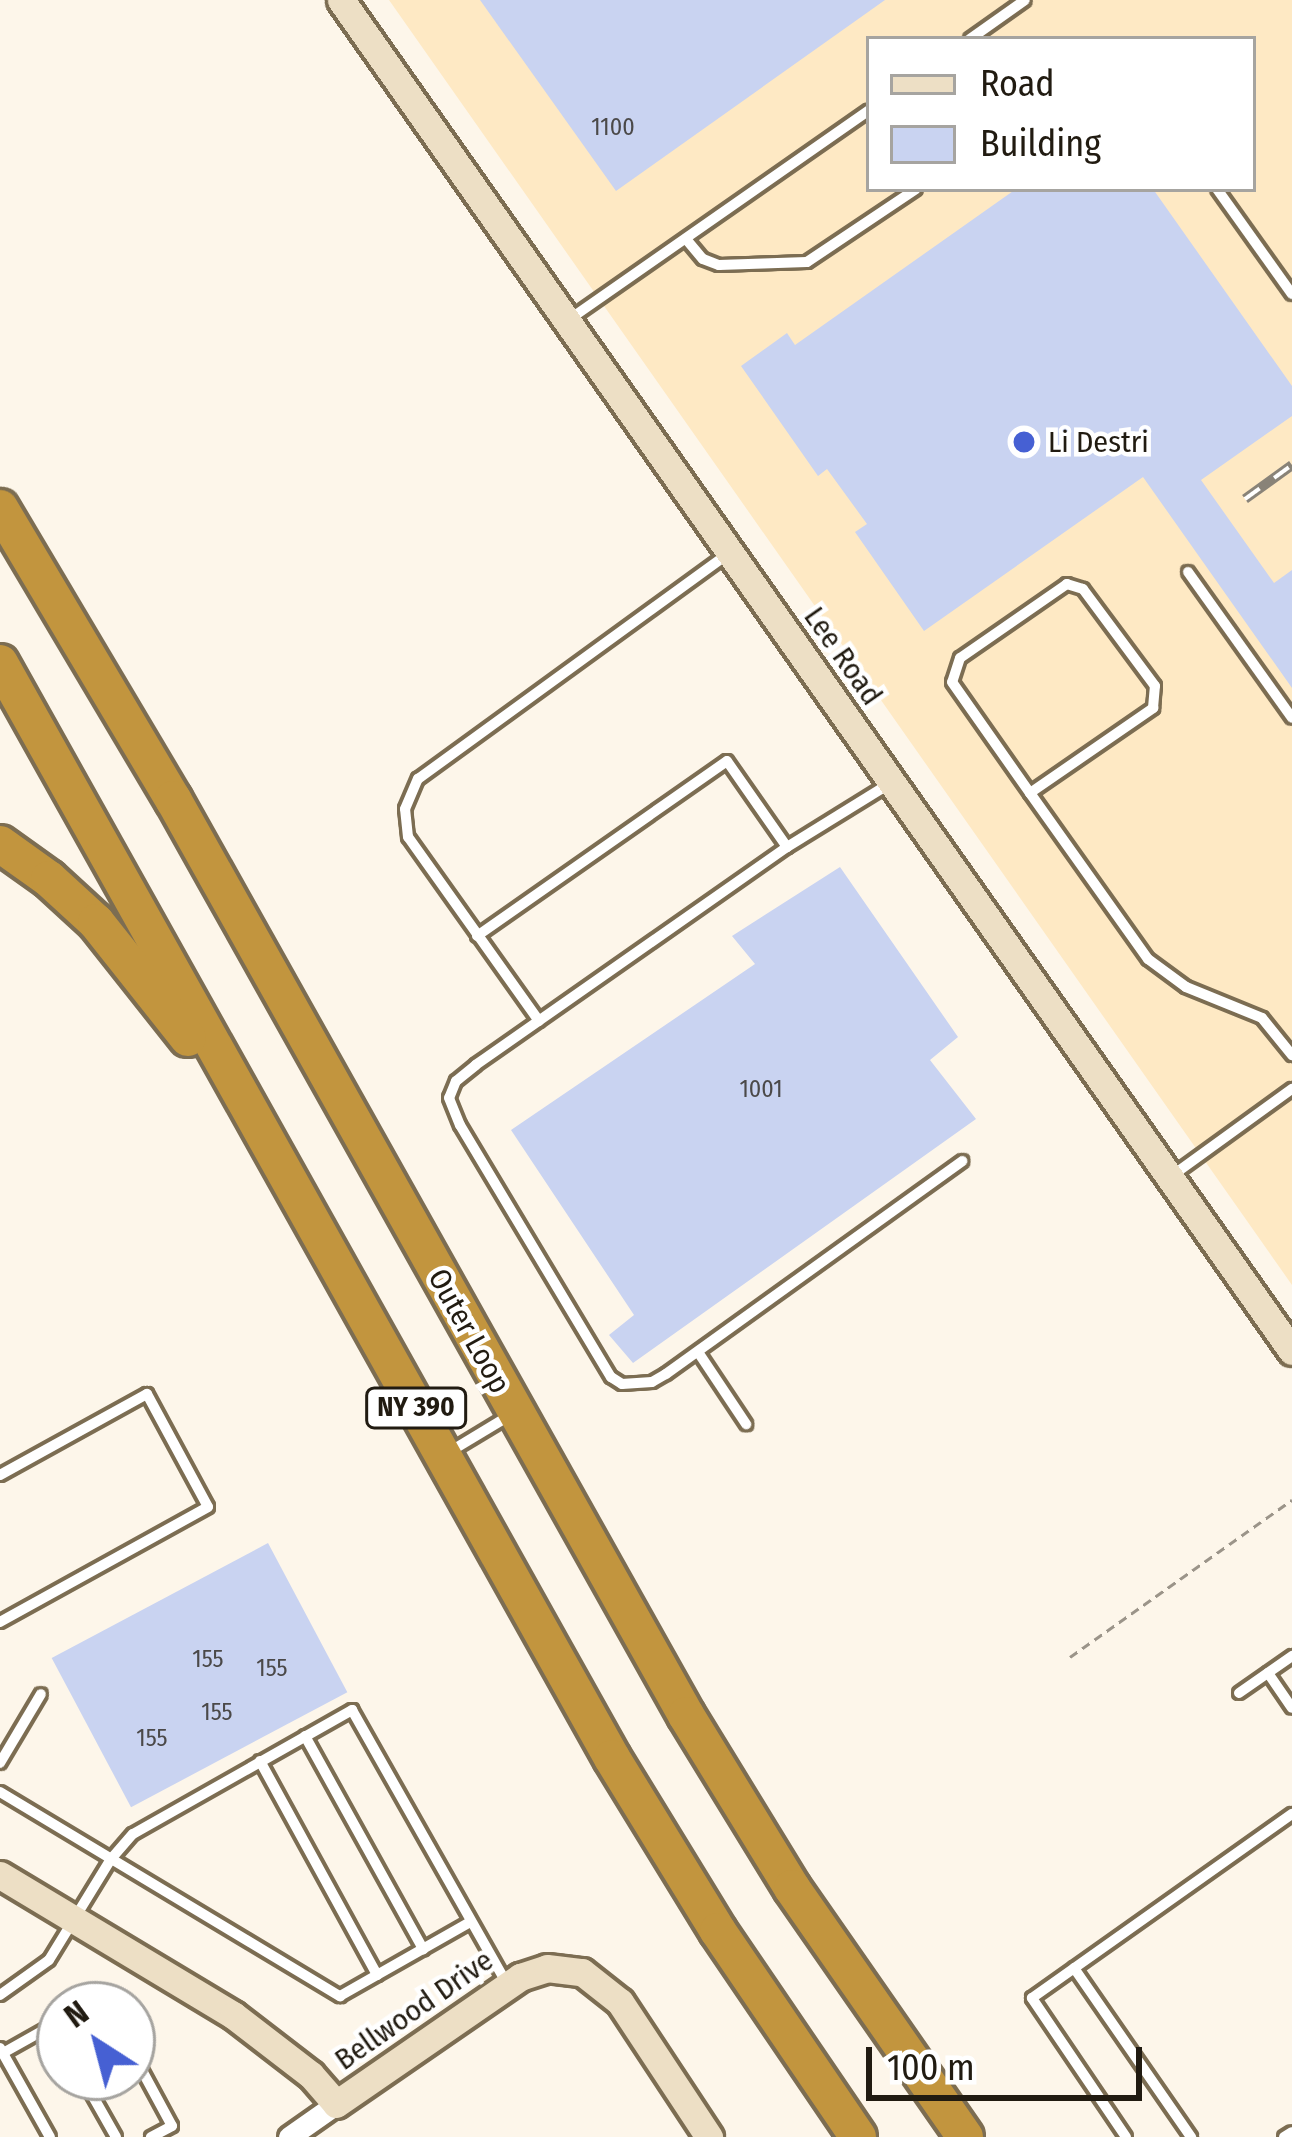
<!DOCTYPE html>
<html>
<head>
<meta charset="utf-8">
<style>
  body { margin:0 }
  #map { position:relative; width:1292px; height:2137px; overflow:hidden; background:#fdf6ea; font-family:"Fira Sans Condensed",sans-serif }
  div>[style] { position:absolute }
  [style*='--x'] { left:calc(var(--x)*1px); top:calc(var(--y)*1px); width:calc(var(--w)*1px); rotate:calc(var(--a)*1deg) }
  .built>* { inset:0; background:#fee9c4 }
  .building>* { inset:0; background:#c9d3f1; transform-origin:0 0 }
  .path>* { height:3px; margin-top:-1.5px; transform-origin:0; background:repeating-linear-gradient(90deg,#9b9489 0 9px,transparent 0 15px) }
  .roads { filter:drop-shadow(3px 0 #7c6d52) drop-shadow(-3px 0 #7c6d52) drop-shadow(0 3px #7c6d52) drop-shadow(0 -3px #7c6d52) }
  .lane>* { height:10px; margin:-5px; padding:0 5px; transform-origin:5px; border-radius:5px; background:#fff }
  .street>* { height:21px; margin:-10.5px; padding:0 10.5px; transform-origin:10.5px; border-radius:10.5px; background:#fff }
  .secondary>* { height:27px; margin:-13.5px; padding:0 13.5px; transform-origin:13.5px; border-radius:13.5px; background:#eddfc5 }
  .highway>* { height:36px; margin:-18px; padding:0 18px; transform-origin:18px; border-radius:18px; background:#c2953e }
  .rail>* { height:10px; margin-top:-5px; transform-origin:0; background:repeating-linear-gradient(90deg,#fff 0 18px,#898378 0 36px); box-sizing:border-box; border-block:3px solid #898378 }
  .dots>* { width:33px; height:33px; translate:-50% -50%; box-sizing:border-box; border:6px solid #fff; border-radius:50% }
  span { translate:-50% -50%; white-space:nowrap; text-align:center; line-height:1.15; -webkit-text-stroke:9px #fff; paint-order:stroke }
  .number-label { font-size:24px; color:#4b4949 }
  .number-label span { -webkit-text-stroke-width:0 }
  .shield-label span { padding:3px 9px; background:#fff; border:3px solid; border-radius:9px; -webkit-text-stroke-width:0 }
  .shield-label { font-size:27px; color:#211b11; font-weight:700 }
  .poi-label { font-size:30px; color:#211b11 }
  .left { translate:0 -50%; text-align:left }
  .street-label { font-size:30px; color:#211b11 }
  .legend { position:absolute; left:866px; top:36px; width:390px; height:156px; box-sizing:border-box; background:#fff; border:3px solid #a6a4a0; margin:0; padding:15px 21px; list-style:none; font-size:36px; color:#211b11 }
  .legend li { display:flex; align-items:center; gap:24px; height:60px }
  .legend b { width:60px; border:3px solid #a6a4a0 }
  .north { position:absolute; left:36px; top:1981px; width:120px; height:120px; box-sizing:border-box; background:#fff; border:3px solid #a6a4a0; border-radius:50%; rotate:324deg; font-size:33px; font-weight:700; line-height:48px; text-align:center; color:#211b11 }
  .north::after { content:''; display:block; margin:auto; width:42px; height:54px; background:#4660d3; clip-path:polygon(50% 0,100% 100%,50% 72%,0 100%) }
  .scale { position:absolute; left:866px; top:2047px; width:276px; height:54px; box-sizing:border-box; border:6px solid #211b11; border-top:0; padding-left:15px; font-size:36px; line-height:42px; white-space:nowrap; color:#211b11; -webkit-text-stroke:9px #fff; paint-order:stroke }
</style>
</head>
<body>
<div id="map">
  <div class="built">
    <div style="clip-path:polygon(evenodd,389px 0,1292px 0,1292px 1285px,389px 0,869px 39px,1253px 39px,1253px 189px,869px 189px,869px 39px)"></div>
  </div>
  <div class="building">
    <div style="clip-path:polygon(480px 0,885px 0,616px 191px)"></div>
    <div style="clip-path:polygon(1016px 189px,1153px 189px,1292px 386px,1292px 416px,1201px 480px,1274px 583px,1292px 570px,1292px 688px,1143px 477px,924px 631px,855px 532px,867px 524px,827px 469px,818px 476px,741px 366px,787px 333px,795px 345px)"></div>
    <div style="clip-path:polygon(840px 867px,958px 1037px,930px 1060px,976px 1119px,633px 1363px,609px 1335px,634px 1315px,511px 1130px,755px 964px,732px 936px)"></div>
    <div style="left:268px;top:1543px;width:169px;height:245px;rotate:62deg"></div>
  </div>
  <div class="path">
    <div style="--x:1070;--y:1657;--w:272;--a:-35.3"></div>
  </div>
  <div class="roads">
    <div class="lane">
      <div style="--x:970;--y:39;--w:67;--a:-35.3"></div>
      <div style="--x:1217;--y:189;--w:129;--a:54.5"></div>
      <div style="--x:686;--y:239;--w:26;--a:50"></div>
      <div style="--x:703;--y:259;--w:17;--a:21"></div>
      <div style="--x:719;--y:265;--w:88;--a:-2"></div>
      <div style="--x:807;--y:262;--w:131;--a:-33.8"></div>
      <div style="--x:567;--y:321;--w:368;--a:-34.9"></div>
      <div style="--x:1188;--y:572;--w:179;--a:54.5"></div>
      <div style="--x:889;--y:784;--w:120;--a:148.3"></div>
      <div style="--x:787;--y:847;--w:380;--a:145"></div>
      <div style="--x:476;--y:1065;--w:26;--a:141"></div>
      <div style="--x:456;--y:1081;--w:18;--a:112"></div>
      <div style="--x:449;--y:1098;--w:29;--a:68"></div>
      <div style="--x:460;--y:1125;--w:294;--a:59.1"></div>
      <div style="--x:611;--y:1377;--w:13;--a:32"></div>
      <div style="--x:622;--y:1384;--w:30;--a:-4"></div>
      <div style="--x:652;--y:1382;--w:16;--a:-30"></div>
      <div style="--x:666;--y:1374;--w:365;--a:-35.7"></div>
      <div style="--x:1030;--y:793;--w:150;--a:-34.6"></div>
      <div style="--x:1153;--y:708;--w:22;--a:-85"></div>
      <div style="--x:1155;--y:686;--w:121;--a:-126.6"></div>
      <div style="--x:1083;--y:589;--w:17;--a:-163"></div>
      <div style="--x:1067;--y:584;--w:130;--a:145.3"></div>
      <div style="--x:960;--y:658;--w:25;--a:108"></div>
      <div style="--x:952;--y:682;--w:136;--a:54.9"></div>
      <div style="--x:1030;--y:793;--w:204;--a:54.6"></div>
      <div style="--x:1148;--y:959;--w:47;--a:36.4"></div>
      <div style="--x:1186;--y:987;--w:82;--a:22.2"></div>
      <div style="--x:1262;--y:1018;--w:48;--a:51"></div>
      <div style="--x:477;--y:936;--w:305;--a:-35"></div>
      <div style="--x:727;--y:761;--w:105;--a:55.1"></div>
      <div style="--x:539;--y:1021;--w:226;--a:-125.4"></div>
      <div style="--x:408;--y:837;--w:28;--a:-96"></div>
      <div style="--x:405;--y:809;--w:33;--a:-67"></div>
      <div style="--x:418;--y:779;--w:383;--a:-36"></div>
      <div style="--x:1173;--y:1175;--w:147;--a:-35.9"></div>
      <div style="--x:698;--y:1352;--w:87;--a:56.3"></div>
      <div style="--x:451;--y:1451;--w:71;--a:-31.2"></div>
      <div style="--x:0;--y:1475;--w:168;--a:-28.9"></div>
      <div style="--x:147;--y:1394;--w:128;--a:61.6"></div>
      <div style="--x:208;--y:1507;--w:238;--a:151.1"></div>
      <div style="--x:1268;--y:1673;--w:42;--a:55.6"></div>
      <div style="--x:1239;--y:1693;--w:65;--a:-34.9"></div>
      <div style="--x:305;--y:1736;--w:244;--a:61"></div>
      <div style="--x:260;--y:1761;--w:244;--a:61.3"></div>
      <div style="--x:0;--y:1763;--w:80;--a:-59.3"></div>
      <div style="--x:0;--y:1792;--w:397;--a:31"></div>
      <div style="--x:340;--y:1996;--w:150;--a:-29.6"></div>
      <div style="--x:1074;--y:1968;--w:206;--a:55.3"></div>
      <div style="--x:0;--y:1995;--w:60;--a:-35.5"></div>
      <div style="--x:49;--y:1960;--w:119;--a:-58.5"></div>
      <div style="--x:111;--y:1859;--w:33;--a:-49"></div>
      <div style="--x:133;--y:1834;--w:252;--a:-29.5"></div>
      <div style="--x:352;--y:1710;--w:315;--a:60.5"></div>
      <div style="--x:0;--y:2048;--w:102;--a:60.7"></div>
      <div style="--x:132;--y:2052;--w:84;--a:61.6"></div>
      <div style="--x:172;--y:2126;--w:24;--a:152"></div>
      <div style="--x:3;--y:2053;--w:65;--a:-29.3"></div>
      <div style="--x:82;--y:2077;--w:69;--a:60.5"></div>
      <div style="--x:1126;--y:2137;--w:168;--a:-124.1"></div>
      <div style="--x:1032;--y:1998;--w:319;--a:-35.3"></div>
      <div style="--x:1284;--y:2137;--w:9;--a:-32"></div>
    </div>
    <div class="street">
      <div style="--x:289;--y:2137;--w:57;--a:-35.1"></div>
    </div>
    <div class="secondary">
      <div style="--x:341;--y:0;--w:1652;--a:54.86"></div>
      <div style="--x:0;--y:1875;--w:272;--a:31"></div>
      <div style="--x:233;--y:2015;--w:98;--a:37.6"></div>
      <div style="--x:311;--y:2075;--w:38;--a:49"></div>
      <div style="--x:336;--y:2104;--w:224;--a:-34.6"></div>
      <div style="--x:520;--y:1977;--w:28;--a:-18"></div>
      <div style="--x:547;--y:1968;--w:35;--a:7"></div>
      <div style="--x:582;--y:1972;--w:48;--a:38.3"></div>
      <div style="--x:620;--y:2002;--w:162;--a:56.6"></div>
    </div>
    <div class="highway">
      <div style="--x:0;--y:508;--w:339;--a:59.3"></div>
      <div style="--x:173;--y:799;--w:1050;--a:60.75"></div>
      <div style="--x:686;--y:1715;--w:203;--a:58.5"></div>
      <div style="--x:792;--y:1888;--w:303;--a:55.2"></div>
      <div style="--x:0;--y:663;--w:1254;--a:60.8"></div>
      <div style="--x:612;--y:1758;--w:203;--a:58.5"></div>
      <div style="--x:718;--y:1931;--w:249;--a:55.8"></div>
      <div style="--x:0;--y:844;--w:60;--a:35.5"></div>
      <div style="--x:49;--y:879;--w:64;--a:42.5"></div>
      <div style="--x:96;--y:922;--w:148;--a:51.6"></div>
    </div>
  </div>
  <div class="rail">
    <div style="--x:1245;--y:499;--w:58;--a:-35.9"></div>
  </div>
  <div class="dots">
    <div style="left:1024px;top:442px;background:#4660d3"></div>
  </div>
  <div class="number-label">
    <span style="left:613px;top:128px">1100</span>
    <span style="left:761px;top:1090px">1001</span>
    <span style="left:208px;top:1660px">155</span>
    <span style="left:272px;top:1669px">155</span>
    <span style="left:217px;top:1713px">155</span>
    <span style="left:152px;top:1739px">155</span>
  </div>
  <div class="shield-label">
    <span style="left:416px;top:1408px">NY 390</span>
  </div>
  <div class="poi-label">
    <span class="left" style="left:1048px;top:442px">Li Destri</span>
  </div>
  <div class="street-label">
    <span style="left:843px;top:656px;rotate:55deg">Lee Road</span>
    <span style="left:469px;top:1331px;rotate:61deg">Outer Loop</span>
    <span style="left:414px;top:2010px;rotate:-35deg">Bellwood Drive</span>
  </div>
  <ul class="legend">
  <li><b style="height:15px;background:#eddfc5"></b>Road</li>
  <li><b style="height:33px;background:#c9d3f1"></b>Building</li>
  </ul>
  <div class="north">N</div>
  <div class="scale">100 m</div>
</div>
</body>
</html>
